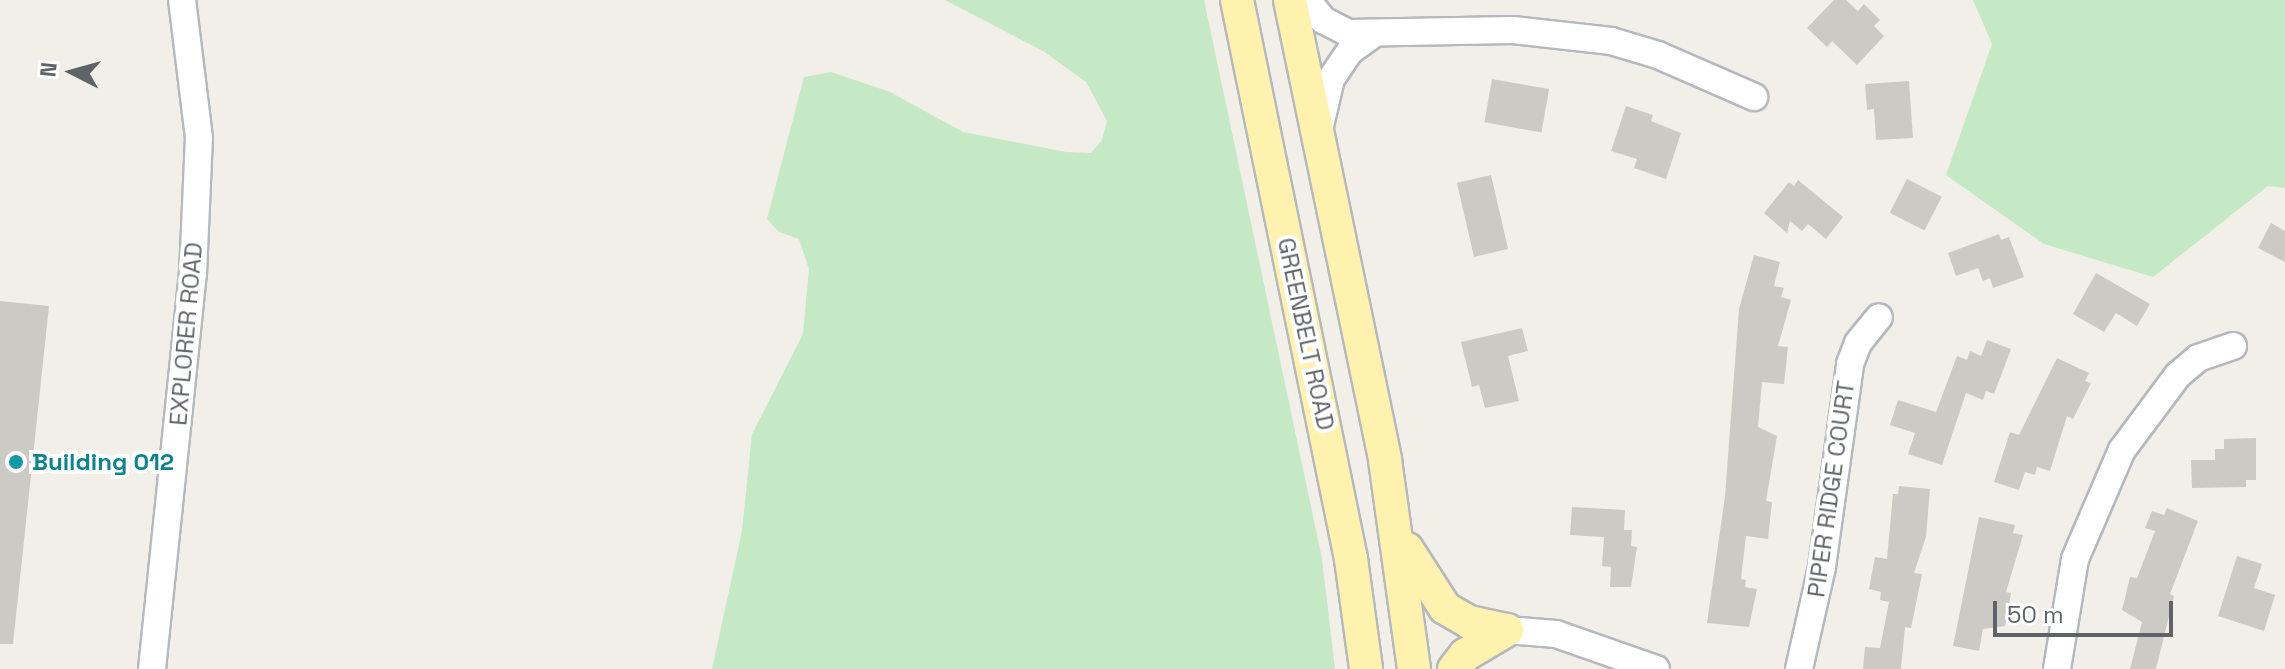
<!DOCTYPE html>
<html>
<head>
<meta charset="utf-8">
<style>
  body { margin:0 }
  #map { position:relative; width:2285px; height:669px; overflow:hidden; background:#f1efe8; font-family:"Space Grotesk",sans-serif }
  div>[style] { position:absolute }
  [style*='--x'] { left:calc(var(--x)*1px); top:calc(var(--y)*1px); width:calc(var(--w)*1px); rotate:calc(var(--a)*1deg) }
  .green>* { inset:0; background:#c5e8c5 }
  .building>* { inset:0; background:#cccac5; transform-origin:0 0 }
  .roads { filter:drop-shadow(2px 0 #b5b8bc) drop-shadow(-2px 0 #b5b8bc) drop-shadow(0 2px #b5b8bc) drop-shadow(0 -2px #b5b8bc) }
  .minor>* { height:26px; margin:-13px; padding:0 13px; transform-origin:13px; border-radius:13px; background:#fff }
  .major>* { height:32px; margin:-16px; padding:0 16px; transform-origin:16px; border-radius:16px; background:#fff2af }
  .dots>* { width:22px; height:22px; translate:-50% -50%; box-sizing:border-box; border:4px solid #fff; border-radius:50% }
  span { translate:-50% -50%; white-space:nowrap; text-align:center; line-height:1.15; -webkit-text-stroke:8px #fff; paint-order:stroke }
  .street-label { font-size:24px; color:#5f6368 }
  .culture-label { font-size:24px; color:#0d838f; font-weight:700 }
  .left { translate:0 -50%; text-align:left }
  .north { position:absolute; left:32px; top:32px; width:80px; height:80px; -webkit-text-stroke:6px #fff; paint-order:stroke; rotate:276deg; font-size:22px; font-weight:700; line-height:32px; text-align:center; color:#5f6368 }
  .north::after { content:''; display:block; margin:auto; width:28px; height:36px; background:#5f6368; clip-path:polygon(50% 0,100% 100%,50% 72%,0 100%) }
  .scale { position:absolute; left:1993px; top:601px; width:180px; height:36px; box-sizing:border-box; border:4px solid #5f6368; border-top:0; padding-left:10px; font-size:24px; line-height:28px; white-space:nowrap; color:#5f6368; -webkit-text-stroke:6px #fff; paint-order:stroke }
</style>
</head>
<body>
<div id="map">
  <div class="green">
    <div style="clip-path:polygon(945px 0,1204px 0,1322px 559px,1335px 669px,712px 669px,742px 531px,752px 434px,803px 334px,809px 269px,799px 239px,779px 232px,767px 219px,804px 77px,831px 72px,890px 92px,963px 132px,1066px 152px,1091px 153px,1102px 140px,1107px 121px,1086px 82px,1043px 51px)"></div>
    <div style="clip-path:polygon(1973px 0,2285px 0,2285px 188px,2268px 186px,2153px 277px,2044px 244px,1946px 175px,1992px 44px)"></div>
  </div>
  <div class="building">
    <div style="clip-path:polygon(1834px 0,1846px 0,1858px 11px,1864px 4px,1880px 20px,1874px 26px,1884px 36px,1857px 65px,1832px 41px,1827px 47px,1807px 28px)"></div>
    <div style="left:1492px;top:79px;width:58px;height:44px;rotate:10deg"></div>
    <div style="clip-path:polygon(1909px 81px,1913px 138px,1876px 140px,1874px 109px,1867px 110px,1865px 84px)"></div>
    <div style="clip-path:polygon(1626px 106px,1653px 115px,1651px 121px,1681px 133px,1666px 179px,1634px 168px,1637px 159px,1611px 151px)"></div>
    <div style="left:1491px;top:175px;width:76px;height:35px;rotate:77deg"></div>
    <div style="left:1907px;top:179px;width:39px;height:38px;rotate:27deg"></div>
    <div style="clip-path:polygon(1798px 180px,1843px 217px,1826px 239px,1808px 224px,1802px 231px,1790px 221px,1787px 233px,1764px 213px,1789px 182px,1794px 186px)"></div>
    <div style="clip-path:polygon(2271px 223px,2285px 231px,2285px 262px,2258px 248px)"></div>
    <div style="clip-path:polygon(1999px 234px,2001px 240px,2009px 237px,2024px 277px,1993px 288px,1990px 278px,1983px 281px,1978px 268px,1956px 276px,1948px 253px)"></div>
    <div style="clip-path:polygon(1754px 255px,1780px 262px,1774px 286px,1784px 288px,1781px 297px,1791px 300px,1778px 346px,1788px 347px,1784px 384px,1762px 382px,1758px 427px,1777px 436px,1766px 501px,1772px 502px,1768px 539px,1746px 536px,1741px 579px,1746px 580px,1745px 587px,1757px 589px,1749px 627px,1707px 623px,1725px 496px,1739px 309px)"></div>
    <div style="clip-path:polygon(2096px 273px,2150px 304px,2137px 326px,2116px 313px,2104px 332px,2073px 314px)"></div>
    <div style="clip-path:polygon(0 301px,49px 306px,13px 644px,0 644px)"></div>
    <div style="clip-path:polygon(1522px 328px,1528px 351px,1508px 356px,1519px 401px,1485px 408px,1479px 385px,1472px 387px,1461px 342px)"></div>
    <div style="clip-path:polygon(1987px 340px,2011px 349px,1994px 394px,1986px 391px,1983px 400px,1966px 393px,1942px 465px,1908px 454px,1915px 433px,1890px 425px,1898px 400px,1936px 412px,1957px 356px,1967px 360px,1970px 351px,1981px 356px)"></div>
    <div style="clip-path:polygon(2057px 358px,2089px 373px,2085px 381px,2091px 383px,2073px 419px,2067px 416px,2050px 471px,2037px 467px,2035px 475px,2025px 472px,2019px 490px,1994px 482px,2010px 432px,2019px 435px)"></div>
    <div style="clip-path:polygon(2256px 438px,2256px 480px,2246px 480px,2246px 487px,2192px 488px,2191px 460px,2215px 460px,2215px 449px,2224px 449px,2224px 439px)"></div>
    <div style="clip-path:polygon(1899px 486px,1930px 489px,1926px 537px,1914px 573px,1922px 574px,1911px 628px,1905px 627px,1901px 669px,1863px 669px,1865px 647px,1880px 648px,1889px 602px,1880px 600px,1881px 592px,1869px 589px,1875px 557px,1887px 559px,1893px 494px,1898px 494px)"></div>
    <div style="clip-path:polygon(1572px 507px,1625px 510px,1624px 530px,1632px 530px,1631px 546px,1637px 547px,1631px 587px,1610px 587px,1611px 567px,1602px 566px,1604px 537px,1570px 535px)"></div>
    <div style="clip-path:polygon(2167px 508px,2198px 521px,2170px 594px,2174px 596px,2156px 669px,2130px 669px,2142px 622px,2122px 610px,2130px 577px,2137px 578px,2155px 531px,2145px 528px,2152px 511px,2164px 515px)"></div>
    <div style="clip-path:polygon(1979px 517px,2015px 525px,2013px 533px,2023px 535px,2006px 592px,2011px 593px,2005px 626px,1983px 629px,1979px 651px,1953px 646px)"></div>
    <div style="clip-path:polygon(2237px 556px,2262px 564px,2254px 588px,2275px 595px,2264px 631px,2218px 616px)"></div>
  </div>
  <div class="roads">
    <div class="minor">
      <div style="--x:1307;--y:0;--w:26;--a:51"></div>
      <div style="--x:1323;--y:20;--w:28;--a:27"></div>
      <div style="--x:1348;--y:33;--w:165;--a:-1"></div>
      <div style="--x:1513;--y:30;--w:99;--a:6.4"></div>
      <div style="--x:1611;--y:41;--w:49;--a:16.6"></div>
      <div style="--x:1658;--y:55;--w:105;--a:23.6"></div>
      <div style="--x:1319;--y:130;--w:52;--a:-76.8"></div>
      <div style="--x:1331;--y:79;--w:34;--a:-56"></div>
      <div style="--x:1350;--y:51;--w:27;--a:-36"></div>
      <div style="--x:1507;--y:630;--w:49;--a:4.7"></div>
      <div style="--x:1556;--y:634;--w:106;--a:19.3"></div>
      <div style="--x:152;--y:669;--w:397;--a:-84.1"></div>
      <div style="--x:193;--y:274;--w:136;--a:-87.5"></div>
      <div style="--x:199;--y:138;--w:139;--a:-97"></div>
      <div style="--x:1799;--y:669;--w:105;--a:-77.3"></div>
      <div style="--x:1822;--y:567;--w:205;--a:-82.1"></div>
      <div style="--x:1850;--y:364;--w:22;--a:-69"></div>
      <div style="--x:1858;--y:343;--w:33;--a:-51"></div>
      <div style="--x:2057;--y:669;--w:111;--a:-80.7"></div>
      <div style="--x:2075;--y:559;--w:119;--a:-66.7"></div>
      <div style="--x:2122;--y:450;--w:94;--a:-53.3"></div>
      <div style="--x:2178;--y:375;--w:26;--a:-40"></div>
      <div style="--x:2198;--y:358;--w:37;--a:-19"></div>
    </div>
    <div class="major">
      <div style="--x:1237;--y:0;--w:571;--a:78.47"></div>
      <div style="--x:1351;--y:559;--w:111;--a:82.2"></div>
      <div style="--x:1290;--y:0;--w:470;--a:78.3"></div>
      <div style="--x:1385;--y:460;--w:211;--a:82.1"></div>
      <div style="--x:1407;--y:549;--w:70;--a:57.2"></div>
      <div style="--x:1445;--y:608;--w:28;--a:30"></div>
      <div style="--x:1469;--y:622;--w:39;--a:12"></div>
      <div style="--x:1454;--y:669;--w:18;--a:-52"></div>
      <div style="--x:1465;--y:655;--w:49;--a:-30.8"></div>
    </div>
  </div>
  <div class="dots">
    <div style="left:16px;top:462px;background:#0f9aa8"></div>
  </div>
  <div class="street-label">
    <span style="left:186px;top:334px;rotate:-85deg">EXPLORER ROAD</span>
    <span style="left:1306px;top:334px;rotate:78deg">GREENBELT ROAD</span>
    <span style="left:1831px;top:489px;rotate:-82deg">PIPER RIDGE COURT</span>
  </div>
  <div class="culture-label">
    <span class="left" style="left:32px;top:462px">Building 012</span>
  </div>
  <div class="north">N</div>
  <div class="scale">50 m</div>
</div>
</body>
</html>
